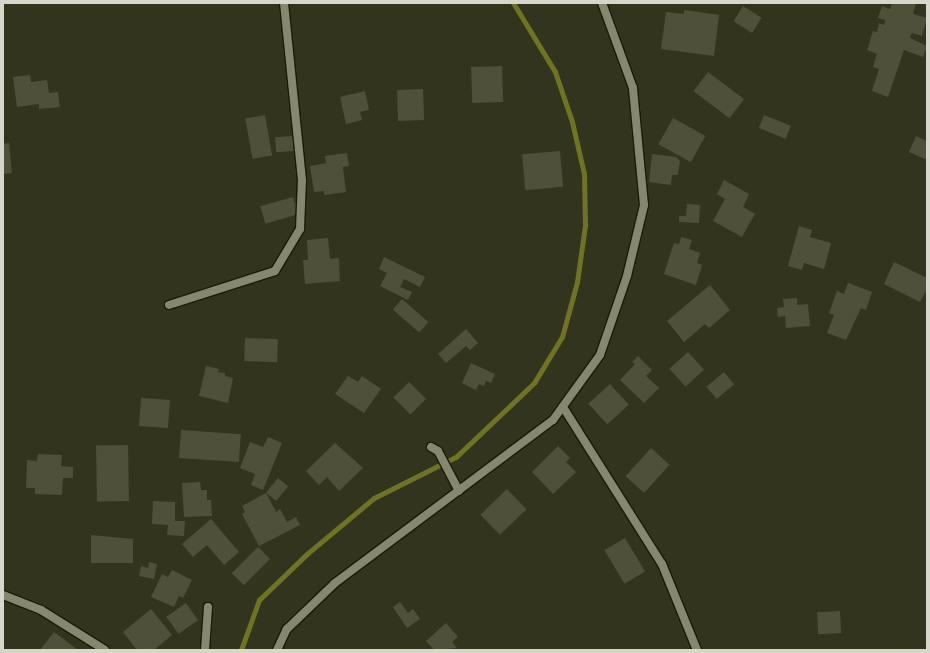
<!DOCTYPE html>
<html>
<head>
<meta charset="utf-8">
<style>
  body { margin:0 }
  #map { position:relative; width:930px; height:653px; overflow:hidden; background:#32341e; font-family:"Playfair Display",serif }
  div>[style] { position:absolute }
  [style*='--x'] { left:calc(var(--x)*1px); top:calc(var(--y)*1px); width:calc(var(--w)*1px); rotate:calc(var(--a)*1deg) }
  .stream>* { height:4.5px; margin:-2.25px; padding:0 2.25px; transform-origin:2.25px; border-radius:2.25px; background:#707225 }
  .building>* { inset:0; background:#4f5039; transform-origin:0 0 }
  .roads { filter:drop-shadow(1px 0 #1a1b06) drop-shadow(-1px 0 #1a1b06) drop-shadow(0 1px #1a1b06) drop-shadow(0 -1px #1a1b06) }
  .service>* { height:8px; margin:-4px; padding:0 4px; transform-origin:4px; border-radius:4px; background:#85876e }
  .minor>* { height:8px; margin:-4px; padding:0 4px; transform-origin:4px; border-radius:4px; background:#85876e }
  span { translate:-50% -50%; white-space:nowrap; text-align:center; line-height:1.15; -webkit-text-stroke:4px #32341e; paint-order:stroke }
  .frame { position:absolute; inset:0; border:4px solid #d6d7ca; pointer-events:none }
</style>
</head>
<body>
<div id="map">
  <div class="stream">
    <div style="--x:241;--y:650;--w:53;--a:-70.2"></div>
    <div style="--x:259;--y:600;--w:66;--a:-43.8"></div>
    <div style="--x:307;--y:554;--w:87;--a:-39.9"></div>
    <div style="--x:374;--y:498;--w:92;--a:-26.6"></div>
    <div style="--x:456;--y:457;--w:108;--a:-43.5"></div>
    <div style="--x:534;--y:383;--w:54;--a:-58.7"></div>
    <div style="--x:562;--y:337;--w:57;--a:-74.7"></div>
    <div style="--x:577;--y:282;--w:57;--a:-81.9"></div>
    <div style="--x:585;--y:226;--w:52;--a:-91.1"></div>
    <div style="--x:584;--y:174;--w:53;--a:-103"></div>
    <div style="--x:572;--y:122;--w:53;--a:-108.8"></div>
    <div style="--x:555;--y:72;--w:81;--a:-121.3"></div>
  </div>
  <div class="building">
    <div style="clip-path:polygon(892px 3px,916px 3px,913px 14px,927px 18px,922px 36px,912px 33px,910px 38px,927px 46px,923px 57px,904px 50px,888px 97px,872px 91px,879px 69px,873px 67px,877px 54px,867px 50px,873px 31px,877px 32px,879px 23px,884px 25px,885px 20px,878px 18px,882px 6px,890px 9px)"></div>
    <div style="left:743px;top:6px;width:22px;height:18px;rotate:32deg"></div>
    <div style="clip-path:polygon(684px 10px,719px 15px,714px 56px,661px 49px,666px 12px,684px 14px)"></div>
    <div style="left:502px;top:66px;width:36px;height:31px;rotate:88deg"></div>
    <div style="left:708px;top:72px;width:45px;height:24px;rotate:37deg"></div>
    <div style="clip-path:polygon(30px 75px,31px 82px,47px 80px,49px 93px,58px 92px,60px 107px,39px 109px,39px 104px,17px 107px,13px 77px)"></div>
    <div style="left:423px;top:89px;width:31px;height:26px;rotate:88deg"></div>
    <div style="clip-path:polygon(365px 91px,369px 110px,360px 112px,362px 120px,346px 124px,340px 97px)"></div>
    <div style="left:265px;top:115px;width:41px;height:20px;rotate:80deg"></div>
    <div style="left:764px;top:115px;width:29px;height:14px;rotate:22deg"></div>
    <div style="left:673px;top:118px;width:37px;height:30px;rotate:29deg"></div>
    <div style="left:293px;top:136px;width:15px;height:18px;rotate:86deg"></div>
    <div style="clip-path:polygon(916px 136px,927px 141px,927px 160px,909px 152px)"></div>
    <div style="clip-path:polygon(9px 143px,12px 173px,3px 174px,3px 144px)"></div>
    <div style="left:560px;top:151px;width:36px;height:38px;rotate:85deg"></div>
    <div style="clip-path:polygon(347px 153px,349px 166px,343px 167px,346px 192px,324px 195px,324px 191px,314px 192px,310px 166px,326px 163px,325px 156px)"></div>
    <div style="clip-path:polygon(652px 154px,676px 157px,680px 161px,678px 175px,672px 175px,671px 185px,649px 182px)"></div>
    <div style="clip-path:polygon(724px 180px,749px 194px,743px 207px,755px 214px,742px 237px,713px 221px,725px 199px,717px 194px)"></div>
    <div style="left:293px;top:197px;width:18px;height:34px;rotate:74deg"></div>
    <div style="clip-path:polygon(687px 204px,700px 205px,699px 223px,679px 222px,679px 216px,686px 216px)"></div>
    <div style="clip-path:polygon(799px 226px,812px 230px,810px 237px,831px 243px,824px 269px,804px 263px,802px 270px,788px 266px)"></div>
    <div style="clip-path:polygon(681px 237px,692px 240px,689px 249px,700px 253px,697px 263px,702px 265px,696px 285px,664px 274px,674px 243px,679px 244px)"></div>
    <div style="clip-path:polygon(328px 238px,330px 259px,339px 258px,340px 281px,305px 284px,303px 260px,308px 260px,307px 240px)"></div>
    <div style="clip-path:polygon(384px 257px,425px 277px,420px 287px,404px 279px,400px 287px,412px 292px,408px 300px,380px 286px,387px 273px,379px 269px)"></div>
    <div style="clip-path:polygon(894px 262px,927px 278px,927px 289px,920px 302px,884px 284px)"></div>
    <div style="clip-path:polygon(848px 283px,872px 292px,866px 310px,861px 308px,846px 340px,827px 333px,834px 315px,829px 313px,837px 291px,844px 294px)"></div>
    <div style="clip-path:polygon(710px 285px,730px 310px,709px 328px,705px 324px,684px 342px,667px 321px)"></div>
    <div style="clip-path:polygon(797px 298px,797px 305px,808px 304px,810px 326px,786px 328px,785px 316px,778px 317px,777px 308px,784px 307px,783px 299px)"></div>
    <div style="left:402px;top:299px;width:35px;height:14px;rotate:41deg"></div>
    <div style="clip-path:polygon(466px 329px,478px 343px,470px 350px,466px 346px,446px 363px,438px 354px)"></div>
    <div style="left:245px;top:338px;width:33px;height:23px;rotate:2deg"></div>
    <div style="left:688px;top:352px;width:24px;height:25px;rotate:48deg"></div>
    <div style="clip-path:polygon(638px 356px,652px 370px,646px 376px,659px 388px,644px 403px,620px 380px,635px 364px,632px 362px)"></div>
    <div style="clip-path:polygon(471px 363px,495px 374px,491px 383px,486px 381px,484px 386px,479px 384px,476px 390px,462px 383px)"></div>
    <div style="clip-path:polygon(206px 366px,219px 369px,218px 372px,225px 373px,225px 376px,233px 378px,228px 403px,199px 396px)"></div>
    <div style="left:724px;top:372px;width:16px;height:23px;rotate:50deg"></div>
    <div style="clip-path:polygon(348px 376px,358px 382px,362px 376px,381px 389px,364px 413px,335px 394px)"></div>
    <div style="left:409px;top:382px;width:24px;height:22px;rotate:45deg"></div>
    <div style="left:610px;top:384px;width:28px;height:29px;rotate:48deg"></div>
    <div style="left:141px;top:398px;width:29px;height:28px;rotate:4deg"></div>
    <div style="left:181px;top:430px;width:60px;height:28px;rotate:4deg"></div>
    <div style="clip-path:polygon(268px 437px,282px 443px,263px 490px,251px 485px,255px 474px,240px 468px,250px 442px,263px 447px)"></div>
    <div style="clip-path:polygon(335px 443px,363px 468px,339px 491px,327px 477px,319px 485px,306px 471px)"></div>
    <div style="left:128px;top:445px;width:56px;height:32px;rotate:89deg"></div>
    <div style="clip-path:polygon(558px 446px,570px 458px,566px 462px,576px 472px,553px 494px,532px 472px)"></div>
    <div style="left:651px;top:448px;width:25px;height:38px;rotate:42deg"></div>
    <div style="clip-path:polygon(38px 454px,62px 455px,61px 466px,73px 467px,73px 478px,63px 478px,62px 495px,35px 494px,35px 488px,26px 488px,27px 460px,37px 461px)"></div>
    <div style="left:278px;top:478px;width:13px;height:19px;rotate:39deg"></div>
    <div style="clip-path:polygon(200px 482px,201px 490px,207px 490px,207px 500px,211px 500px,212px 516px,184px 517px,182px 483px)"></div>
    <div style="left:507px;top:489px;width:28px;height:37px;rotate:46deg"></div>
    <div style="clip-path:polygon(266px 493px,276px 512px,280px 509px,287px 522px,296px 517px,300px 525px,259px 546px,242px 514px,245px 512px,242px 506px)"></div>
    <div style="clip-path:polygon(153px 501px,175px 502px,175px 521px,185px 521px,184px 536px,167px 535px,168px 525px,152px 524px)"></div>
    <div style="clip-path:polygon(211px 519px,239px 552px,224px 565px,207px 545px,193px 557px,182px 544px)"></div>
    <div style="clip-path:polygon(91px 535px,133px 539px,133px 563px,91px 563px)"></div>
    <div style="left:625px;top:538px;width:39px;height:24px;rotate:59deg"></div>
    <div style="left:258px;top:547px;width:17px;height:37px;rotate:45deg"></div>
    <div style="clip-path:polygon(149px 562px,157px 564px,154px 579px,139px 576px,141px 566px,148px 568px)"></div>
    <div style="clip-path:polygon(172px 570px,192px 580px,183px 598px,179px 596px,174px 607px,151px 597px,162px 574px,168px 577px)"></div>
    <div style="clip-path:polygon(400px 602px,408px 613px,413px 609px,420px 619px,407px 628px,393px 607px)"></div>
    <div style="left:186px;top:603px;width:21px;height:24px;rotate:55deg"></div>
    <div style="clip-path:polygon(151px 609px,172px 635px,154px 650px,137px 650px,123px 632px)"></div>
    <div style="left:840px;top:611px;width:22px;height:23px;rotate:87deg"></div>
    <div style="clip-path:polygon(446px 623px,458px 637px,452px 642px,457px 648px,434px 650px,426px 641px)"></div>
    <div style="clip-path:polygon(54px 632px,78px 650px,40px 650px)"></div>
  </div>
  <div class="roads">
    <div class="service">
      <div style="--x:431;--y:447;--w:8;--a:30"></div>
      <div style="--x:438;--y:451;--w:45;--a:62.3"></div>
    </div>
    <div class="minor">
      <div style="--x:169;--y:305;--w:111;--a:-17.8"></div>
      <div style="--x:275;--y:271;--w:49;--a:-59.2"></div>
      <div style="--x:300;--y:229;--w:49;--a:-87.7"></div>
      <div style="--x:302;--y:180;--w:178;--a:-95.8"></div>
      <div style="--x:563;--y:407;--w:186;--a:57.8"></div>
      <div style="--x:662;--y:564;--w:93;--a:67.9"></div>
      <div style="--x:3;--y:595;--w:41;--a:21.5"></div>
      <div style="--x:41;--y:610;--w:75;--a:32"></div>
      <div style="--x:205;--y:650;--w:43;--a:-86"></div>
      <div style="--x:277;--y:650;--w:23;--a:-65"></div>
      <div style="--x:287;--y:629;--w:66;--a:-43.8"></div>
      <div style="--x:335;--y:583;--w:272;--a:-36.8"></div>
      <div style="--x:553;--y:420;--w:80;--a:-54.1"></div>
      <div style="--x:600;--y:355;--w:83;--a:-71.1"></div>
      <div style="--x:627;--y:276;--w:73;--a:-76.5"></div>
      <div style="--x:644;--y:205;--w:118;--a:-95.4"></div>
      <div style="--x:633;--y:88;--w:90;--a:-110"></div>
    </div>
  </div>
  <div class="frame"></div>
</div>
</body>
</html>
